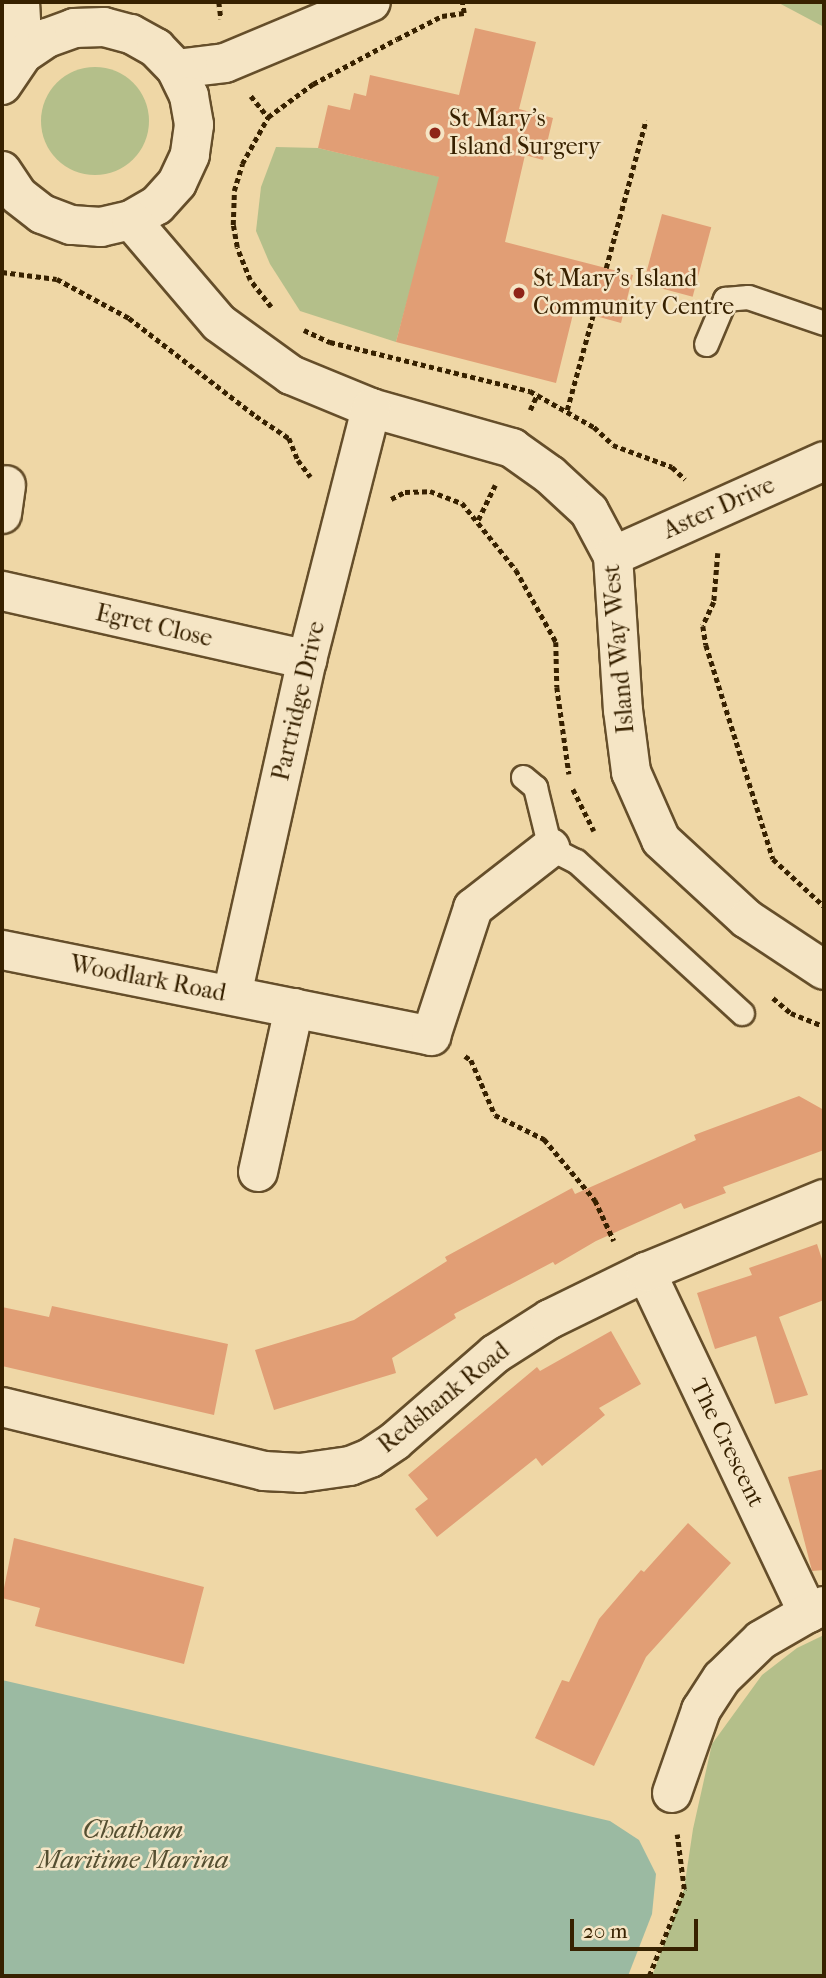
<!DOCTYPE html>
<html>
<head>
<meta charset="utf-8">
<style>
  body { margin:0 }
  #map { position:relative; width:826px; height:1978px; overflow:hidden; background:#efd7a6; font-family:"IM FELL French Canon",serif }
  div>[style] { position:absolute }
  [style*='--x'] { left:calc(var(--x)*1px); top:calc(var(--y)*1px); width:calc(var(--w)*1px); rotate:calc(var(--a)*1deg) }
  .green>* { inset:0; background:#b4bf8a }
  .round { border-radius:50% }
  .water>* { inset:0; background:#9bbaa2 }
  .building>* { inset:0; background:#e19e75; transform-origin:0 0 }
  .path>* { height:4.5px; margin-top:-2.25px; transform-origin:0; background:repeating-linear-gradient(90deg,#372100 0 5px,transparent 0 8.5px) }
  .roads { filter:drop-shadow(2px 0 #654e2a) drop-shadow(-2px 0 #654e2a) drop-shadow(0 2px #654e2a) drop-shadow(0 -2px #654e2a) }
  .service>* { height:23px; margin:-11.5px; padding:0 11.5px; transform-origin:11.5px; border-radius:11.5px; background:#f5e5c5 }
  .minor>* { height:38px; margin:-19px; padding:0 19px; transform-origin:19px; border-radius:19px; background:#f5e5c5 }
  .dots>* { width:19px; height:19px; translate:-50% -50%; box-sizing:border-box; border:4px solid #f5e5c5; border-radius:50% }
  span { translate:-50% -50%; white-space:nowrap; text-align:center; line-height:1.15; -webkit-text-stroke:5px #f5e5c5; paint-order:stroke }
  .poi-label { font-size:24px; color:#372100 }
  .left { translate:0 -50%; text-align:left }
  .street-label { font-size:24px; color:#372100 }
  .water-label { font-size:26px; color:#554f31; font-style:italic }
  .frame { position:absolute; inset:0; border:4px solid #372100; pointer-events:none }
  .scale { position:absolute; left:570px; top:1919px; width:128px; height:32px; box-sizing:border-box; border:4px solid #372100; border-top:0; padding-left:9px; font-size:21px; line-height:24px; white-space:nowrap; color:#372100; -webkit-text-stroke:5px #f5e5c5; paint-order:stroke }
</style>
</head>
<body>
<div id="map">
  <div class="green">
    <div style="clip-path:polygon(777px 2px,824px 2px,824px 27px)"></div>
    <div class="round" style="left:41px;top:67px;width:108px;height:108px"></div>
    <div style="clip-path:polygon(276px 147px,318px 148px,441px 177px,396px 342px,300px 311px,270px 264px,256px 231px,261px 187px)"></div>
    <div style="clip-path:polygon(824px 1635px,824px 1976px,652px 1976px,684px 1889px,693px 1829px,712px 1744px,762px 1675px,797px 1648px)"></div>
  </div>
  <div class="water">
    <div style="clip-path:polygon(2px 1680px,610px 1821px,639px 1840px,656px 1874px,652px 1914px,628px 1976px,2px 1976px)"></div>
  </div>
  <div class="building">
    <div style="clip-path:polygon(475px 28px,536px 42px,519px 109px,553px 118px,543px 160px,525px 155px,505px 242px,633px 275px,621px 323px,574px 310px,556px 383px,396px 342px,439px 177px,318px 148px,328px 105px,350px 110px,354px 93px,366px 96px,370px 75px,459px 95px)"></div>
    <div style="left:662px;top:214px;width:51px;height:72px;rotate:15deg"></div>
    <div style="clip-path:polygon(799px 1096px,824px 1110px,824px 1150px,723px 1187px,726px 1193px,684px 1209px,681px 1203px,596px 1241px,555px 1265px,553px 1262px,454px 1314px,456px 1318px,392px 1358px,396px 1373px,274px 1410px,255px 1350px,354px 1320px,447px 1261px,445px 1257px,572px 1188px,575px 1194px,696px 1140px,694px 1135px)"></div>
    <div style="clip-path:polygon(817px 1244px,824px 1265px,824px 1300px,779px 1317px,808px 1395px,775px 1404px,756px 1336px,715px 1349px,697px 1293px,752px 1275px,749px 1268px)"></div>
    <div style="clip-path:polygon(52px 1306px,228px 1344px,214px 1415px,2px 1366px,2px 1307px,49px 1317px)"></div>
    <div style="clip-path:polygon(611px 1331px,641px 1384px,599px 1408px,605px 1415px,542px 1466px,536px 1458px,437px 1537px,415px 1509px,428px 1499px,408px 1475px,537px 1367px,540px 1371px)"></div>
    <div style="clip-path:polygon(824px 1469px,824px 1570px,812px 1571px,788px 1477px)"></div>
    <div style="clip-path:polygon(688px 1523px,731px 1563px,646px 1657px,594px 1766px,535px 1738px,562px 1680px,569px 1682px,599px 1619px,641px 1570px,644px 1572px)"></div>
    <div style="clip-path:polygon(14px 1538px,204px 1587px,184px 1664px,35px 1626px,40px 1608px,2px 1598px)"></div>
  </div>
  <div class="path">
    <div style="--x:219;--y:2;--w:17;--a:83"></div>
    <div style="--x:251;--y:96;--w:27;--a:51"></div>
    <div style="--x:606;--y:268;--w:153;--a:-74.9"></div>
    <div style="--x:2;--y:272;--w:55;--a:7.3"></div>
    <div style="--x:57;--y:279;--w:82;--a:28.4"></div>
    <div style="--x:129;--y:318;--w:160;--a:37.7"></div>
    <div style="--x:256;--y:416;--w:40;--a:34"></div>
    <div style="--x:289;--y:438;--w:24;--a:68"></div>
    <div style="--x:298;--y:460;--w:21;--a:53"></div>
    <div style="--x:271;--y:307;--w:34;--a:-128"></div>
    <div style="--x:250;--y:280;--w:35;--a:-112"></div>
    <div style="--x:237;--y:247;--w:22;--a:-100"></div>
    <div style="--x:233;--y:225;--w:34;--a:-88"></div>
    <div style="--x:234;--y:191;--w:28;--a:-73"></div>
    <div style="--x:242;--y:164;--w:54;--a:-61"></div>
    <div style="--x:268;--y:117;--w:56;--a:-36.3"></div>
    <div style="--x:313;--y:84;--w:95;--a:-28.2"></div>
    <div style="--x:397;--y:39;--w:51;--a:-27.1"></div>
    <div style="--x:442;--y:16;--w:22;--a:-8"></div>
    <div style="--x:464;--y:13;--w:11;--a:-100"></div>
    <div style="--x:304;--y:330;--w:29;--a:25"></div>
    <div style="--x:330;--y:342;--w:206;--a:13.8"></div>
    <div style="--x:530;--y:391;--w:73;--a:29.4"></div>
    <div style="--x:594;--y:427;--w:26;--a:43"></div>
    <div style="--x:613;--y:445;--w:63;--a:20.4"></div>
    <div style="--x:672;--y:467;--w:18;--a:43"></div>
    <div style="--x:530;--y:410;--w:17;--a:-65"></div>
    <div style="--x:567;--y:410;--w:98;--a:-74.7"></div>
    <div style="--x:391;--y:499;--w:16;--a:-27"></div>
    <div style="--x:405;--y:492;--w:25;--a:-2"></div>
    <div style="--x:430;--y:491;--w:34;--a:21"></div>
    <div style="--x:462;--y:503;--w:86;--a:51.1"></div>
    <div style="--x:516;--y:570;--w:82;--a:60.9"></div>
    <div style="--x:556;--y:642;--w:45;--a:88.7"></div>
    <div style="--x:557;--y:687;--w:88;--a:82.1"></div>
    <div style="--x:478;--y:520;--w:39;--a:-64"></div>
    <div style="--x:718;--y:553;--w:49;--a:94.7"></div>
    <div style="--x:714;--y:602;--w:26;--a:115"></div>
    <div style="--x:703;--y:626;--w:19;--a:81"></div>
    <div style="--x:706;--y:645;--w:224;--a:72.6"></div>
    <div style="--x:773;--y:859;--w:69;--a:42.7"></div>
    <div style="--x:573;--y:789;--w:47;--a:63.4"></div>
    <div style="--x:773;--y:998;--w:23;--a:40"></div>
    <div style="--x:791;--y:1013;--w:35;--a:22"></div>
    <div style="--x:465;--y:1056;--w:7;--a:34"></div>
    <div style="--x:471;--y:1060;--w:60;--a:66.4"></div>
    <div style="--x:495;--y:1115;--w:55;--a:26.1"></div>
    <div style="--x:544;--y:1139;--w:80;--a:50.1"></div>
    <div style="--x:595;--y:1200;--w:45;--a:65.1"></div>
    <div style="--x:649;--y:1976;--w:94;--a:-68.1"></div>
    <div style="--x:684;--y:1889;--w:55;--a:-97.3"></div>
  </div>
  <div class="roads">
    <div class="service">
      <div style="--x:706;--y:344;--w:49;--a:-67.1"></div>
      <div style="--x:725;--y:299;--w:23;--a:-5"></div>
      <div style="--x:748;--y:297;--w:80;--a:18.9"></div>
      <div style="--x:523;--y:777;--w:16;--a:40"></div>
      <div style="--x:535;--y:787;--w:63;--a:76.2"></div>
      <div style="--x:550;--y:848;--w:29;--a:27"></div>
      <div style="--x:576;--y:861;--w:225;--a:42.5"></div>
    </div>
    <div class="minor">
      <div style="--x:20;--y:2;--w:52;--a:86.7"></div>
      <div style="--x:176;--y:69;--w:49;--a:-7"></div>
      <div style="--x:225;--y:63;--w:158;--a:-22.7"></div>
      <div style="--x:2;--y:85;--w:37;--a:-56"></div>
      <div style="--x:23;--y:54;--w:29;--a:-34"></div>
      <div style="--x:47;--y:38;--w:29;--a:-20"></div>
      <div style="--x:74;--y:28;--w:30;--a:-2"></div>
      <div style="--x:104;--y:27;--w:28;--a:15"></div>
      <div style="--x:131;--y:34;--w:29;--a:29"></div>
      <div style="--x:156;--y:48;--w:29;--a:46"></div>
      <div style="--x:176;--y:69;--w:30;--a:64"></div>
      <div style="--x:189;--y:96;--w:29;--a:80"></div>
      <div style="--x:194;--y:125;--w:30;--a:98"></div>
      <div style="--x:190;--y:155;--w:31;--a:115"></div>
      <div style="--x:177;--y:183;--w:30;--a:132"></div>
      <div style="--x:157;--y:205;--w:30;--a:150"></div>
      <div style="--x:131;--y:220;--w:31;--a:167"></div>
      <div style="--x:101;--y:227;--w:30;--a:-176"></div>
      <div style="--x:71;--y:225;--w:31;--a:-159"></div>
      <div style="--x:42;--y:214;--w:31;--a:-142"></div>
      <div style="--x:18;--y:195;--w:29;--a:-124"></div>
      <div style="--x:131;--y:220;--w:135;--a:49.5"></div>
      <div style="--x:219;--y:323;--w:89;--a:35.8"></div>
      <div style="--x:291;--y:375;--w:87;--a:22.4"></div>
      <div style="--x:371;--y:408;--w:147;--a:15.8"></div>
      <div style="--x:512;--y:448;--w:47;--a:35.4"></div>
      <div style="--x:550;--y:475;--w:53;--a:42.7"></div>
      <div style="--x:589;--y:511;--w:51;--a:61.9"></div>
      <div style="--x:613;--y:556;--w:154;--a:86.3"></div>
      <div style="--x:623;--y:710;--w:63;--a:82.6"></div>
      <div style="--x:631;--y:772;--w:74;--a:66.2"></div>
      <div style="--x:661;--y:840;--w:117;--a:42.6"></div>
      <div style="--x:747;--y:919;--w:92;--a:33.5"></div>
      <div style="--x:2;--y:514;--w:29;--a:-82"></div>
      <div style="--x:613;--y:556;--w:231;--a:-24.2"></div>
      <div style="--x:2;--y:591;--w:313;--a:12.7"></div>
      <div style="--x:2;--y:950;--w:438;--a:11.3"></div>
      <div style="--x:431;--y:1036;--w:135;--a:-71.8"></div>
      <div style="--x:473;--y:908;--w:98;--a:-37.9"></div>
      <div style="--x:232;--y:995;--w:343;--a:-77.4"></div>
      <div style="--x:307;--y:660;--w:260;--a:-75.7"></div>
      <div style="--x:258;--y:1172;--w:168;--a:-77.6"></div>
      <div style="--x:646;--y:1272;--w:378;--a:64.6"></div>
      <div style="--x:808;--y:1613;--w:17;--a:-24"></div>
      <div style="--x:2;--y:1407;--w:270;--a:13.7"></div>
      <div style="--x:264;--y:1471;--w:36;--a:3"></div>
      <div style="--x:300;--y:1473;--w:50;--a:-8"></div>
      <div style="--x:350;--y:1466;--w:22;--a:-22"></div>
      <div style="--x:370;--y:1458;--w:30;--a:-34"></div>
      <div style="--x:395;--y:1441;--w:133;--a:-41"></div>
      <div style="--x:495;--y:1354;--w:65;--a:-32.5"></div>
      <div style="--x:550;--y:1319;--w:107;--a:-26.1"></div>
      <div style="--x:646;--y:1272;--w:192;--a:-22.3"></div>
      <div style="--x:672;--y:1793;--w:88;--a:-70.7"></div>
      <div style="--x:701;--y:1710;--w:38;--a:-57"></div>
      <div style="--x:722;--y:1678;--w:54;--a:-44.3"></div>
      <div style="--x:761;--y:1640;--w:54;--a:-29.9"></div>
    </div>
  </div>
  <div class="dots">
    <div style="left:435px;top:133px;background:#8f2418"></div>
    <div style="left:519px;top:293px;background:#8f2418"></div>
  </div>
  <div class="poi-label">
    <span class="left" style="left:449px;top:133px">St Mary's<br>Island Surgery</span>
    <span class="left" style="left:533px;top:293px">St Mary's Island<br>Community Centre</span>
  </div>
  <div class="street-label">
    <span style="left:719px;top:508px;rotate:-24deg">Aster Drive</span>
    <span style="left:154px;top:626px;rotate:13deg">Egret Close</span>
    <span style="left:619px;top:649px;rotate:-95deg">Island Way West</span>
    <span style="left:299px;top:701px;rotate:-77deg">Partridge Drive</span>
    <span style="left:148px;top:979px;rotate:11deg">Woodlark Road</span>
    <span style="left:444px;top:1398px;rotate:-39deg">Redshank Road</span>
    <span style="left:727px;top:1443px;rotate:64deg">The Crescent</span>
  </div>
  <div class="water-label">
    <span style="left:133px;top:1845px">Chatham<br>Maritime Marina</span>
  </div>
  <div class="frame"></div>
  <div class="scale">20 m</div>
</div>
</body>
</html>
